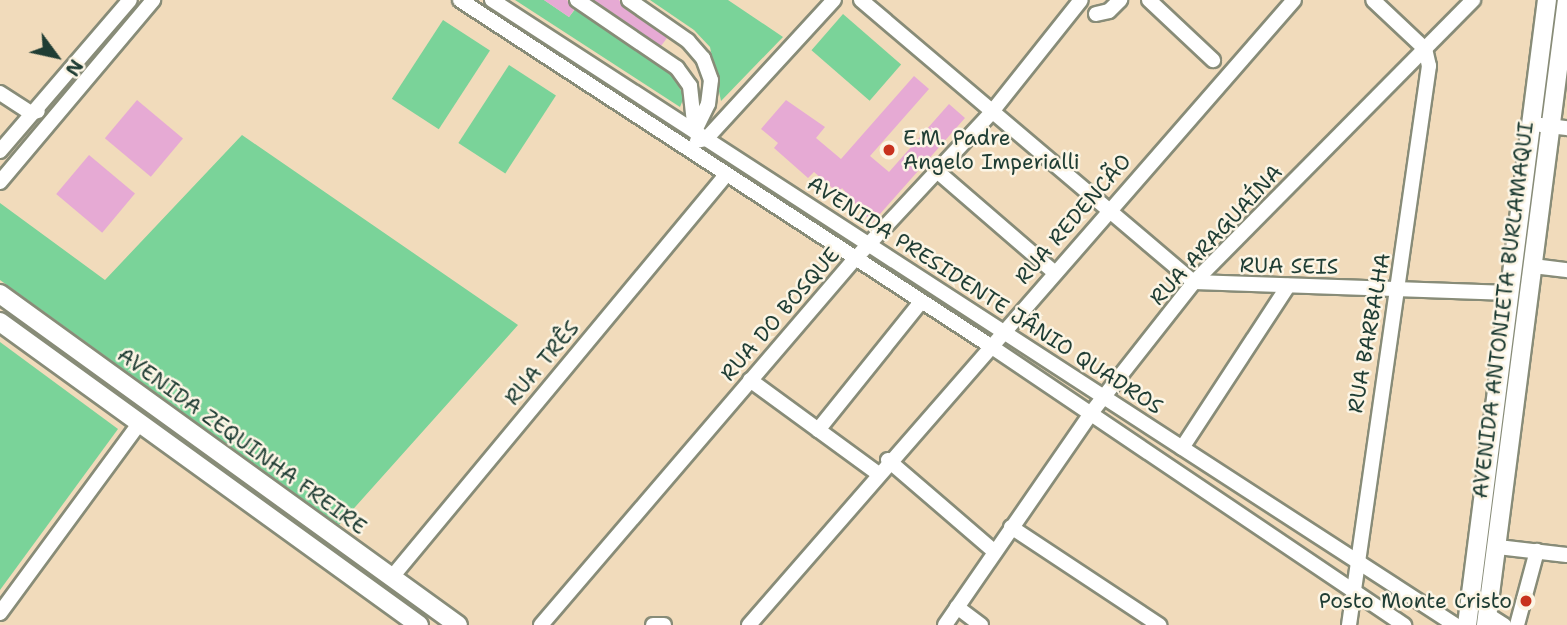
<!DOCTYPE html>
<html>
<head>
<meta charset="utf-8">
<style>
  body { margin:0 }
  #map { position:relative; width:1567px; height:625px; overflow:hidden; background:#f1dbbb; font-family:"Shantell Sans",sans-serif }
  div>[style] { position:absolute }
  [style*='--x'] { left:calc(var(--x)*1px); top:calc(var(--y)*1px); width:calc(var(--w)*1px); rotate:calc(var(--a)*1deg) }
  .green>* { inset:0; background:#7ad399; transform-origin:0 0 }
  .building>* { inset:0; background:#e6aad4; transform-origin:0 0 }
  .roads { filter:drop-shadow(2px 0 #888c78) drop-shadow(-2px 0 #888c78) drop-shadow(0 2px #888c78) drop-shadow(0 -2px #888c78) }
  .minor>* { height:14px; margin:-7px; padding:0 7px; transform-origin:7px; border-radius:7px; background:#fff }
  .major>* { height:18px; margin:-9px; padding:0 9px; transform-origin:9px; border-radius:9px; background:#fff }
  .dots>* { width:19px; height:19px; translate:-50% -50%; box-sizing:border-box; border:4px solid #fcf5e5; border-radius:50% }
  span { translate:-50% -50%; white-space:nowrap; text-align:center; line-height:1.15; -webkit-text-stroke:5px #fcf5e5; paint-order:stroke }
  .poi-label { font-size:21px; color:#1f3d34 }
  .left { translate:0 -50%; text-align:left }
  .right { translate:-100% -50%; text-align:right }
  .street-label { font-size:21px; color:#1f3d34 }
  .north { position:absolute; left:21px; top:21px; width:70px; height:70px; -webkit-text-stroke:5px #fcf5e5; paint-order:stroke; rotate:123deg; font-size:19px; font-weight:700; line-height:28px; text-align:center; color:#1f3d34 }
  .north::after { content:''; display:block; margin:auto; width:24px; height:32px; background:#1f3d34; clip-path:polygon(50% 0,100% 100%,50% 72%,0 100%) }
</style>
</head>
<body>
<div id="map">
  <div class="green">
    <div style="clip-path:polygon(515px 0,544px 0,569px 17px,576px 8px,671px 70px,684px 97px,680px 107px)"></div>
    <div style="clip-path:polygon(650px 0,728px 0,783px 37px,721px 101px,710px 47px,694px 30px)"></div>
    <div style="left:843px;top:14px;width:77px;height:48px;rotate:41deg"></div>
    <div style="left:443px;top:20px;width:56px;height:94px;rotate:33deg"></div>
    <div style="left:509px;top:65px;width:56px;height:93px;rotate:33deg"></div>
    <div style="clip-path:polygon(242px 135px,518px 325px,339px 525px,0 280px,0 203px,105px 280px)"></div>
    <div style="clip-path:polygon(0 342px,118px 429px,0 590px)"></div>
  </div>
  <div class="building">
    <div style="clip-path:polygon(544px 0,567px 0,574px 10px,569px 17px)"></div>
    <div style="clip-path:polygon(594px 0,619px 0,624px 8px,667px 38px,661px 46px)"></div>
    <div style="clip-path:polygon(914px 76px,929px 89px,870px 156px,889px 172px,949px 104px,965px 118px,872px 223px,842px 188px,838px 193px,814px 172px,808px 178px,774px 148px,778px 143px,761px 129px,786px 100px,825px 127px,816px 138px,841px 159px)"></div>
    <div style="left:137px;top:100px;width:60px;height:50px;rotate:40deg"></div>
    <div style="left:89px;top:155px;width:60px;height:51px;rotate:40deg"></div>
  </div>
  <div class="roads">
    <div class="minor">
      <div style="--x:460;--y:0;--w:632;--a:33.11"></div>
      <div style="--x:989;--y:345;--w:501;--a:34.01"></div>
      <div style="--x:492;--y:0;--w:1148;--a:32.98"></div>
      <div style="--x:577;--y:0;--w:121;--a:34.2"></div>
      <div style="--x:677;--y:68;--w:22;--a:54"></div>
      <div style="--x:690;--y:86;--w:46;--a:83.8"></div>
      <div style="--x:629;--y:0;--w:72;--a:34.8"></div>
      <div style="--x:688;--y:41;--w:23;--a:49"></div>
      <div style="--x:703;--y:58;--w:23;--a:70"></div>
      <div style="--x:711;--y:80;--w:24;--a:97"></div>
      <div style="--x:708;--y:104;--w:30;--a:116"></div>
      <div style="--x:861;--y:0;--w:436;--a:40.3"></div>
      <div style="--x:1194;--y:282;--w:316;--a:2"></div>
      <div style="--x:1149;--y:0;--w:88;--a:43.2"></div>
      <div style="--x:1096;--y:14;--w:13;--a:-13"></div>
      <div style="--x:1109;--y:11;--w:16;--a:-45"></div>
      <div style="--x:0;--y:93;--w:37;--a:33"></div>
      <div style="--x:31;--y:113;--w:7;--a:-16"></div>
      <div style="--x:1541;--y:125;--w:26;--a:7"></div>
      <div style="--x:697;--y:141;--w:9;--a:-13"></div>
      <div style="--x:706;--y:139;--w:189;--a:-47.4"></div>
      <div style="--x:0;--y:151;--w:199;--a:-49.3"></div>
      <div style="--x:938;--y:172;--w:155;--a:40.8"></div>
      <div style="--x:0;--y:182;--w:238;--a:-49.9"></div>
      <div style="--x:1533;--y:266;--w:34;--a:7"></div>
      <div style="--x:750;--y:380;--w:157;--a:36.2"></div>
      <div style="--x:818;--y:430;--w:163;--a:-51.2"></div>
      <div style="--x:1182;--y:448;--w:194;--a:-56.8"></div>
      <div style="--x:888;--y:460;--w:141;--a:40.7"></div>
      <div style="--x:1011;--y:527;--w:178;--a:33.5"></div>
      <div style="--x:1498;--y:547;--w:69;--a:6.6"></div>
      <div style="--x:392;--y:577;--w:521;--a:-50.29"></div>
      <div style="--x:957;--y:607;--w:30;--a:37"></div>
      <div style="--x:0;--y:613;--w:235;--a:-53.7"></div>
      <div style="--x:1488;--y:615;--w:19;--a:32"></div>
      <div style="--x:541;--y:625;--w:481;--a:-49.4"></div>
      <div style="--x:854;--y:260;--w:201;--a:-47"></div>
      <div style="--x:991;--y:113;--w:144;--a:-51.5"></div>
      <div style="--x:653;--y:625;--w:11;--a:0"></div>
      <div style="--x:749;--y:625;--w:829;--a:-48.91"></div>
      <div style="--x:945;--y:625;--w:257;--a:-55.4"></div>
      <div style="--x:1091;--y:413;--w:167;--a:-51.8"></div>
      <div style="--x:1194;--y:282;--w:397;--a:-45.3"></div>
      <div style="--x:1349;--y:625;--w:565;--a:-81.86"></div>
      <div style="--x:1429;--y:66;--w:17;--a:-103"></div>
      <div style="--x:1425;--y:49;--w:71;--a:-136.7"></div>
      <div style="--x:1517;--y:625;--w:77;--a:-74.9"></div>
    </div>
    <div class="major">
      <div style="--x:0;--y:294;--w:565;--a:35.86"></div>
      <div style="--x:0;--y:322;--w:517;--a:35.87"></div>
      <div style="--x:1467;--y:625;--w:630;--a:-82.71"></div>
      <div style="--x:1486;--y:625;--w:630;--a:-82.62"></div>
    </div>
  </div>
  <div class="dots">
    <div style="left:889px;top:150px;background:#c8321e"></div>
    <div style="left:1526px;top:601px;background:#c8321e"></div>
  </div>
  <div class="poi-label">
    <span class="left" style="left:903px;top:150px">E.M. Padre<br>Angelo Imperialli</span>
    <span class="right" style="left:1512px;top:601px">Posto Monte Cristo</span>
  </div>
  <div class="street-label">
    <span style="left:1073px;top:219px;rotate:-49deg">RUA REDENCÃO</span>
    <span style="left:1216px;top:235px;rotate:-47deg">RUA ARAGUAÍNA</span>
    <span style="left:1289px;top:266px;rotate:1deg">RUA SEIS</span>
    <span style="left:985px;top:295px;rotate:33deg">AVENIDA PRESIDENTE JÂNIO QUADROS</span>
    <span style="left:1503px;top:310px;rotate:-83deg">AVENIDA ANTONIETA BURLAMAQUI</span>
    <span style="left:780px;top:314px;rotate:-49deg">RUA DO BOSQUE</span>
    <span style="left:1369px;top:333px;rotate:-80deg">RUA BARBALHA</span>
    <span style="left:542px;top:363px;rotate:-50deg">RUA TRÊS</span>
    <span style="left:242px;top:441px;rotate:36deg">AVENIDA ZEQUINHA FREIRE</span>
  </div>
  <div class="north">N</div>
</div>
</body>
</html>
